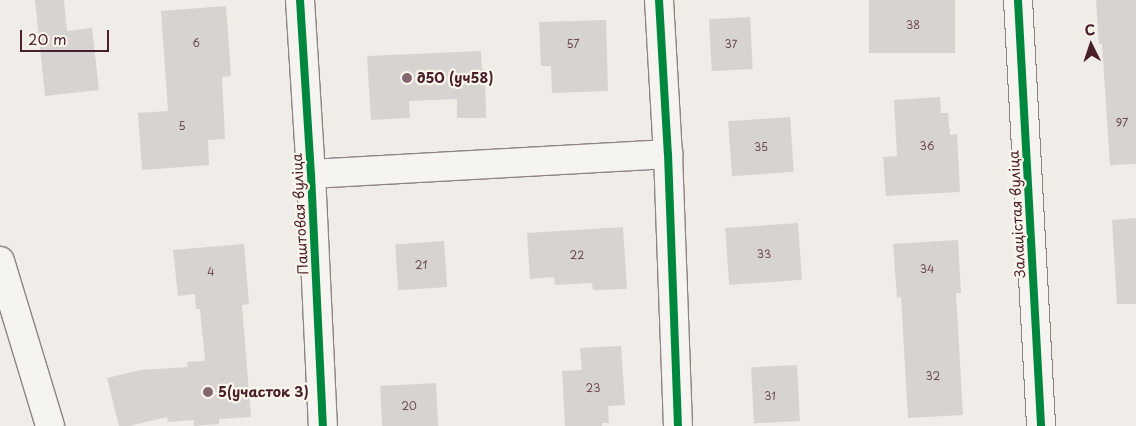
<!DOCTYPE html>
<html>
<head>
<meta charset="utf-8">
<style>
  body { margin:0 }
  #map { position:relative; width:1136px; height:426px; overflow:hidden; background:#f0ede8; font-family:"Playpen Sans",sans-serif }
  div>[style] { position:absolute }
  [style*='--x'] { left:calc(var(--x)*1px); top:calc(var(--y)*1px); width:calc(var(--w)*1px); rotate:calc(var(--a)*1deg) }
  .building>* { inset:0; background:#d7d3d0; transform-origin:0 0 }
  .roads { filter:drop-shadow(1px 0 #8d8383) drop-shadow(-1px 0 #8d8383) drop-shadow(0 1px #8d8383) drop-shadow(0 -1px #8d8383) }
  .minor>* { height:28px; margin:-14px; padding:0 14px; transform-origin:14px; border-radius:14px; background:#f5f4f0 }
  .cycleway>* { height:8px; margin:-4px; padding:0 4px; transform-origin:4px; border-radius:4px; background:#00873e }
  .dots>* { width:14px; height:14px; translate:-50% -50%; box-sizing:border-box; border:2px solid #fbf7ec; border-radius:50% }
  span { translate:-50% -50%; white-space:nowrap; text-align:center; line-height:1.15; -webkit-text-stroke:4.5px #fbf7ec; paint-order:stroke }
  .number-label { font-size:11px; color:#6d4c54 }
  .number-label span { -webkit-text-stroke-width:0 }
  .poi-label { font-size:14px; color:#4a1f2b; font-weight:700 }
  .left { translate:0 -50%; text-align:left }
  .street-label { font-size:14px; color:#4a1f2b }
  .north { position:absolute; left:1066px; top:20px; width:50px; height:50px; -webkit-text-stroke:4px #fbf7ec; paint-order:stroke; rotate:356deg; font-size:14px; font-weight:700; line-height:20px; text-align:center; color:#4a1f2b }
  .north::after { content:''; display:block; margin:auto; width:18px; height:22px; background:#4a1f2b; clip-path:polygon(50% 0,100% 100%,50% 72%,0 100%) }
  .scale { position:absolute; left:20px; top:30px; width:89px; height:22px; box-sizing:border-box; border:2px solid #4a1f2b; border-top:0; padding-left:6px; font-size:15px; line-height:18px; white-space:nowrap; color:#4a1f2b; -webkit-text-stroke:4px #fbf7ec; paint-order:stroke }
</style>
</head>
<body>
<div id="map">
  <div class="building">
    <div style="clip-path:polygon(35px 0,64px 0,67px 31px,92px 28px,99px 90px,45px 96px)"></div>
    <div style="left:869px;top:0;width:86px;height:53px"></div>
    <div style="clip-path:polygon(1096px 0,1136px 0,1136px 164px,1110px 165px,1102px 44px,1099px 44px)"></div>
    <div style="clip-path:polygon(226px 6px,231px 76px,222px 77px,225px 139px,208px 140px,209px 165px,142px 170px,138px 113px,168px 111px,161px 11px)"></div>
    <div style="left:750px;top:17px;width:52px;height:41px;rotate:87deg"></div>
    <div style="clip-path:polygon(606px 20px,608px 91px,552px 93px,551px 66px,541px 66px,539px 22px)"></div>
    <div style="clip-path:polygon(481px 51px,482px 69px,485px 69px,486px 118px,457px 118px,457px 99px,409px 101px,410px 118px,371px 120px,367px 56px)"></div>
    <div style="clip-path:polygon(940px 97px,941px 113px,948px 113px,950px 135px,957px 134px,960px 192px,886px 196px,883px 157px,897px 156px,894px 100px)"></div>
    <div style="left:790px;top:117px;width:55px;height:62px;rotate:86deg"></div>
    <div style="clip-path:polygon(1136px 218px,1136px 304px,1117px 304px,1112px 220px)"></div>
    <div style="left:798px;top:223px;width:57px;height:73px;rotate:86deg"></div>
    <div style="clip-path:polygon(623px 227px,627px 289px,593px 290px,592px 283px,555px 285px,554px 277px,530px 279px,527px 233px)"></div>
    <div style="clip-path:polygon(958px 240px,961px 293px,956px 293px,963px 415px,908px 418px,901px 297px,897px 298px,893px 244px)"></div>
    <div style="left:444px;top:241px;width:46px;height:49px;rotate:86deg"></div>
    <div style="clip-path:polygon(244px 244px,249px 304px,242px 305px,251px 417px,219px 419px,219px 424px,194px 426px,194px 420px,168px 422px,167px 417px,129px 426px,119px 426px,107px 378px,141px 370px,188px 367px,187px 362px,205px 361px,200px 309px,196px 309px,195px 294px,178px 296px,173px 250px)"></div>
    <div style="clip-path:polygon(621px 346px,625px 405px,608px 406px,609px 423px,602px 423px,602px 426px,565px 426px,562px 371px,582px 370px,580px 348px)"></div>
    <div style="left:797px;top:365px;width:56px;height:46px;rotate:87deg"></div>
    <div style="left:436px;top:383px;width:43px;height:56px;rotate:87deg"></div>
  </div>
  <div class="roads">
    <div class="minor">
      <div style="--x:300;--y:0;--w:174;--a:86.4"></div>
      <div style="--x:311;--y:174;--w:252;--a:87.3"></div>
      <div style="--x:659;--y:0;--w:154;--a:86.7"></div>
      <div style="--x:668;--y:154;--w:272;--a:87.9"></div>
      <div style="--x:1018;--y:0;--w:427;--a:86.9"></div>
      <div style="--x:311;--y:174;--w:358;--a:-3.2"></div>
      <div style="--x:0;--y:261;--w:172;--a:73.1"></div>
    </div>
  </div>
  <div class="cycleway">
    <div style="--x:300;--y:0;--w:174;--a:86.4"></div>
    <div style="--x:311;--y:174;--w:252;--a:87.3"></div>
    <div style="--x:659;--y:0;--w:154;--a:86.7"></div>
    <div style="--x:668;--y:154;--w:272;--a:87.9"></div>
    <div style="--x:1018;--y:0;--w:427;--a:86.9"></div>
  </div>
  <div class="dots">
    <div style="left:407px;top:78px;background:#84676d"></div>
    <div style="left:208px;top:392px;background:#84676d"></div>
  </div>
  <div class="number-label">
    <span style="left:913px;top:25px">38</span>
    <span style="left:196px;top:43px">6</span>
    <span style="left:573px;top:44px">57</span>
    <span style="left:731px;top:44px">37</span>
    <span style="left:1122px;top:123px">97</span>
    <span style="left:182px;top:126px">5</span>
    <span style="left:927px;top:146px">36</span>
    <span style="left:761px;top:147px">35</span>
    <span style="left:764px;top:254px">33</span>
    <span style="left:577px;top:255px">22</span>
    <span style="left:421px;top:265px">21</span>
    <span style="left:927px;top:269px">34</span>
    <span style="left:211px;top:272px">4</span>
    <span style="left:933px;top:376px">32</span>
    <span style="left:593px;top:388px">23</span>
    <span style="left:770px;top:396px">31</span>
    <span style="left:409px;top:406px">20</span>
  </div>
  <div class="poi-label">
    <span class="left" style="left:417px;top:78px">д50 (уч58)</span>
    <span class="left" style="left:218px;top:392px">5(участок 3)</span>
  </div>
  <div class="street-label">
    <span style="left:300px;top:214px;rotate:-93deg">Паштовая вуліца</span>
    <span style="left:1017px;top:214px;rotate:-93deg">Залацістая вуліца</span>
  </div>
  <div class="north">С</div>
  <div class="scale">20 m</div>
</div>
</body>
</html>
